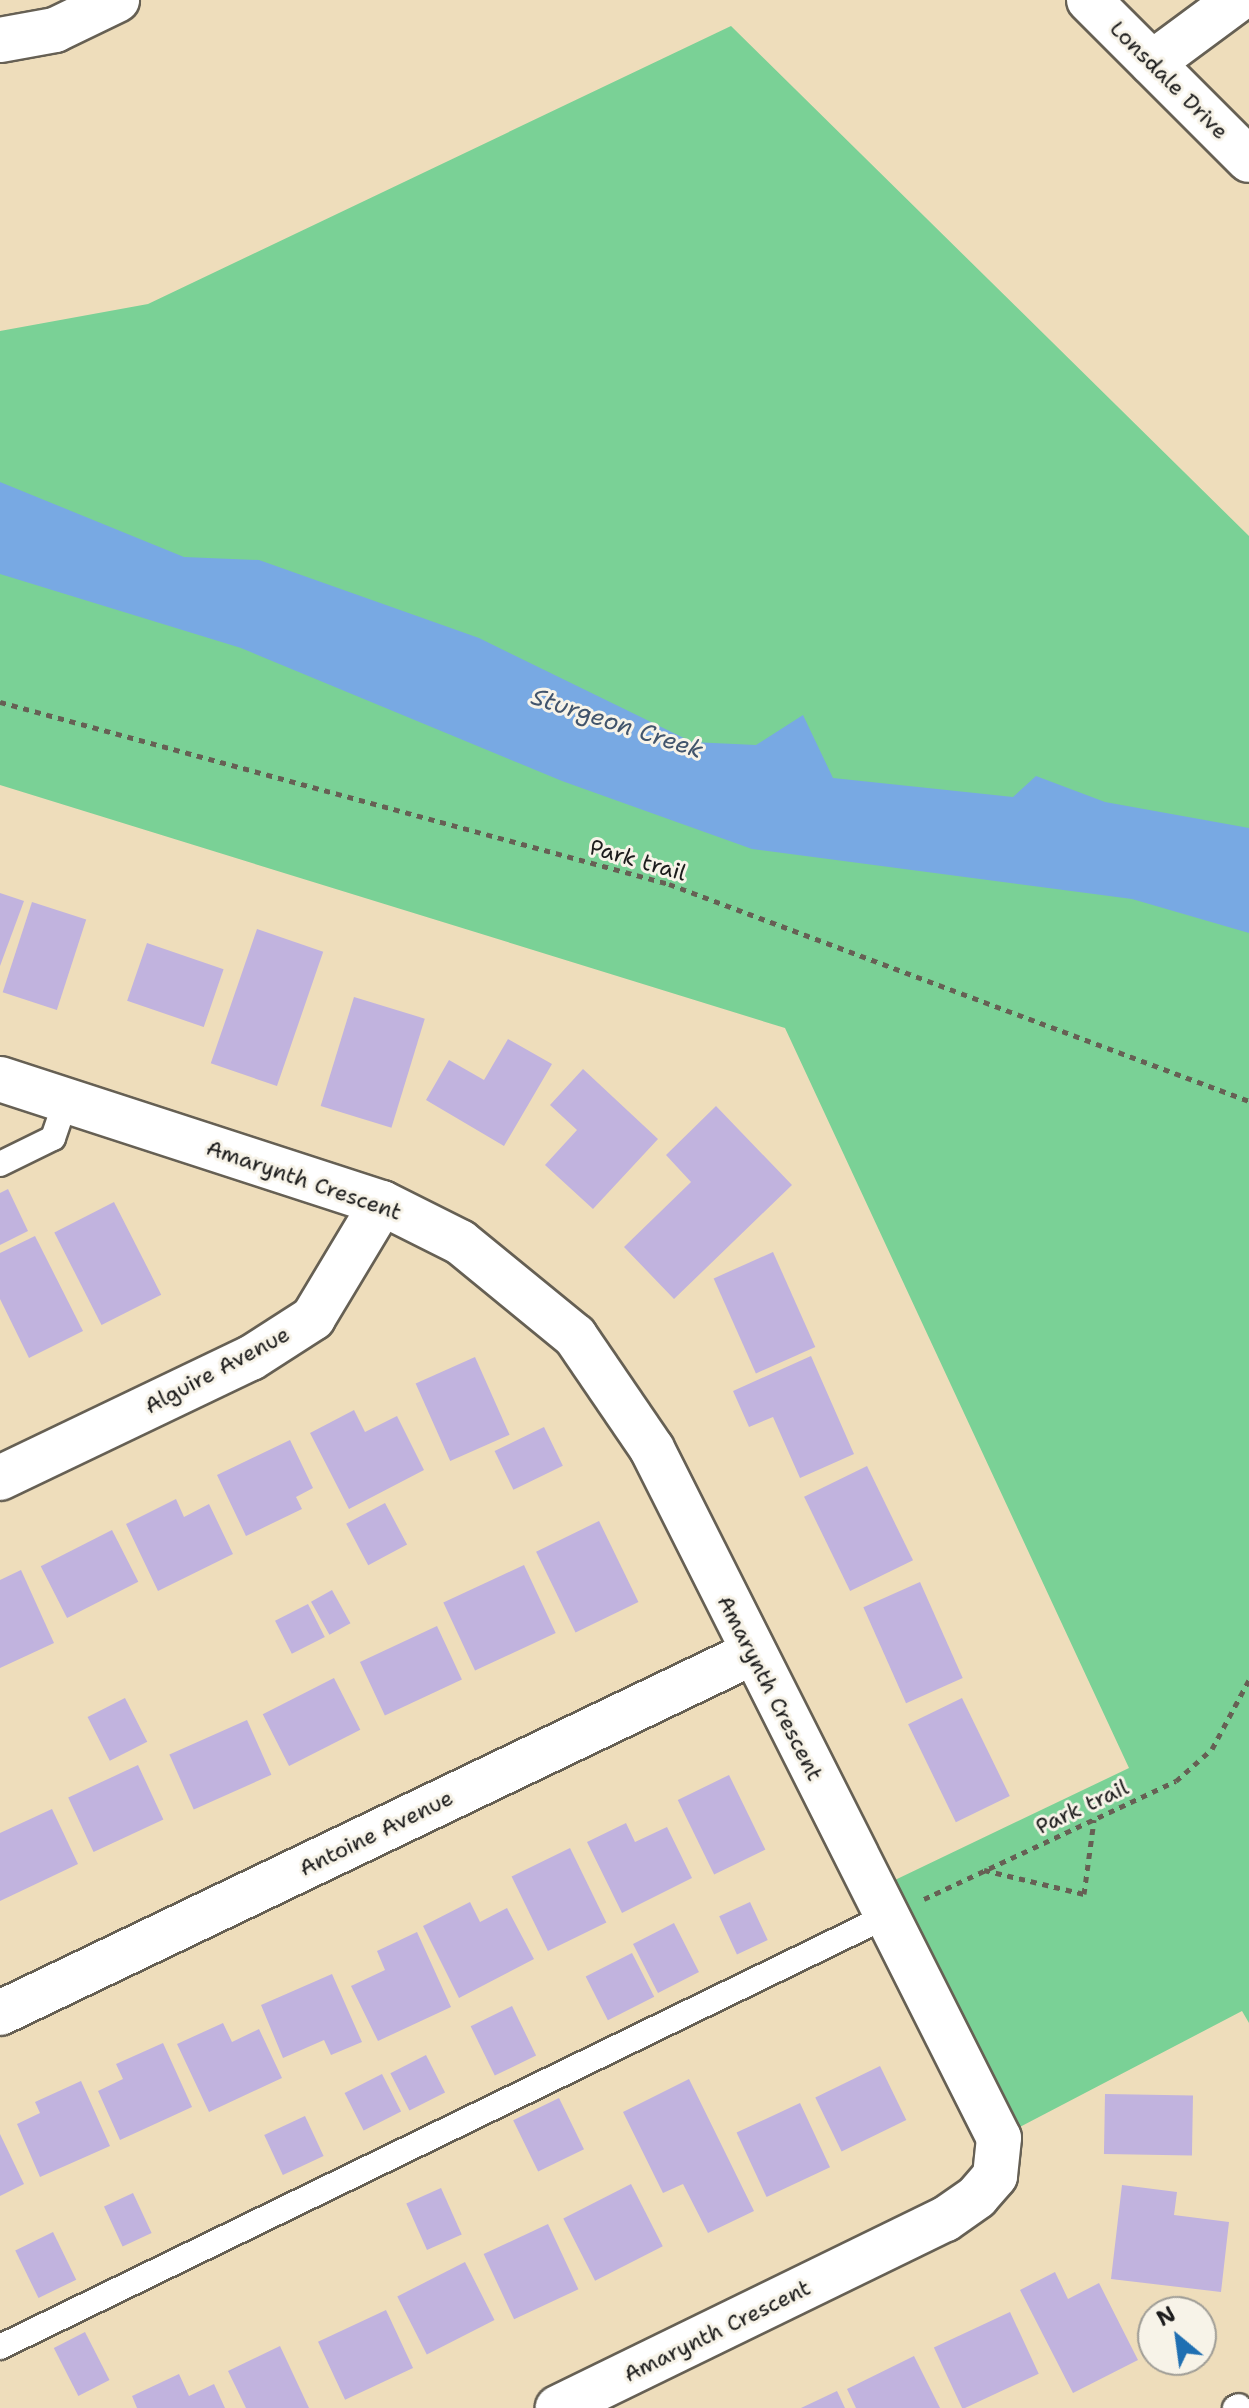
<!DOCTYPE html>
<html>
<head>
<meta charset="utf-8">
<style>
  body { margin:0 }
  #map { position:relative; width:1249px; height:2408px; overflow:hidden; background:#edb; font-family:"Shantell Sans",sans-serif }
  div>[style] { position:absolute }
  [style*='--x'] { left:calc(var(--x)*1px); top:calc(var(--y)*1px); width:calc(var(--w)*1px); rotate:calc(var(--a)*1deg) }
  .green>* { inset:0; background:#7ad196 }
  .water>* { inset:0; background:#78a9e3 }
  .building>* { inset:0; background:#c1b3de; transform-origin:0 0 }
  .path>* { height:5px; margin-top:-2.5px; transform-origin:0; background:repeating-linear-gradient(90deg,#666054 0 6px,transparent 0 12px) }
  .roads { filter:drop-shadow(2px 0 #666054) drop-shadow(-2px 0 #666054) drop-shadow(0 2px #666054) drop-shadow(0 -2px #666054) }
  .service>* { height:24px; margin:-12px; padding:0 12px; transform-origin:12px; border-radius:12px; background:#fff }
  .minor>* { height:44px; margin:-22px; padding:0 22px; transform-origin:22px; border-radius:22px; background:#fff }
  span { translate:-50% -50%; white-space:nowrap; text-align:center; line-height:1.15; -webkit-text-stroke:6px #f7f3e8; paint-order:stroke }
  .street-label { font-size:22px; color:#1c1c1c }
  .water-label { font-size:24px; color:#41546c; font-style:italic }
  .north { position:absolute; left:1137px; top:2296px; width:80px; height:80px; box-sizing:border-box; background:#f7f3e8; border:2px solid #9f9d96; border-radius:50%; rotate:331deg; font-size:22px; font-weight:700; line-height:32px; text-align:center; color:#1c1c1c }
  .north::after { content:''; display:block; margin:auto; width:28px; height:36px; background:#1f6fb2; clip-path:polygon(50% 0,100% 100%,50% 72%,0 100%) }
</style>
</head>
<body>
<div id="map">
  <div class="green">
    <div style="clip-path:polygon(731px 26px,1249px 536px,1249px 2023px,1242px 2011px,999px 2138px,872px 1891px,1129px 1768px,785px 1028px,0 785px,0 331px,148px 304px)"></div>
  </div>
  <div class="water">
    <div style="clip-path:polygon(0 482px,184px 557px,259px 560px,479px 638px,692px 742px,756px 745px,803px 715px,833px 778px,1013px 797px,1036px 776px,1105px 802px,1249px 828px,1249px 933px,1132px 899px,752px 849px,562px 781px,241px 648px,0 574px)"></div>
  </div>
  <div class="building">
    <div style="clip-path:polygon(0 893px,24px 901px,0 966px)"></div>
    <div style="left:32px;top:902px;width:57px;height:95px;rotate:18deg"></div>
    <div style="left:257px;top:929px;width:70px;height:142px;rotate:19deg"></div>
    <div style="left:147px;top:943px;width:81px;height:61px;rotate:19deg"></div>
    <div style="left:354px;top:997px;width:74px;height:114px;rotate:17deg"></div>
    <div style="clip-path:polygon(508px 1039px,552px 1064px,504px 1146px,426px 1100px,449px 1060px,484px 1080px)"></div>
    <div style="clip-path:polygon(583px 1069px,658px 1139px,593px 1209px,545px 1165px,577px 1130px,550px 1105px)"></div>
    <div style="clip-path:polygon(716px 1106px,792px 1185px,674px 1299px,624px 1247px,691px 1182px,666px 1155px)"></div>
    <div style="clip-path:polygon(8px 1189px,28px 1231px,0 1245px,0 1193px)"></div>
    <div style="left:114px;top:1202px;width:104px;height:67px;rotate:63deg"></div>
    <div style="clip-path:polygon(35px 1236px,83px 1331px,29px 1358px,0 1299px,0 1253px)"></div>
    <div style="left:773px;top:1252px;width:104px;height:65px;rotate:66deg"></div>
    <div style="clip-path:polygon(811px 1356px,854px 1454px,800px 1478px,773px 1417px,749px 1427px,733px 1391px)"></div>
    <div style="left:475px;top:1357px;width:85px;height:65px;rotate:66deg"></div>
    <div style="clip-path:polygon(354px 1410px,365px 1432px,397px 1416px,424px 1470px,349px 1509px,310px 1433px)"></div>
    <div style="left:544px;top:1427px;width:43px;height:55px;rotate:64deg"></div>
    <div style="clip-path:polygon(290px 1440px,313px 1488px,296px 1497px,302px 1509px,246px 1536px,217px 1475px)"></div>
    <div style="left:867px;top:1466px;width:105px;height:70px;rotate:64deg"></div>
    <div style="clip-path:polygon(176px 1499px,184px 1517px,209px 1504px,233px 1554px,158px 1591px,126px 1524px)"></div>
    <div style="left:385px;top:1503px;width:47px;height:44px;rotate:62deg"></div>
    <div style="left:599px;top:1521px;width:90px;height:70px;rotate:64deg"></div>
    <div style="left:112px;top:1530px;width:58px;height:80px;rotate:63deg"></div>
    <div style="left:524px;top:1565px;width:75px;height:89px;rotate:65deg"></div>
    <div style="clip-path:polygon(21px 1570px,54px 1643px,0 1668px,0 1580px)"></div>
    <div style="left:920px;top:1582px;width:105px;height:62px;rotate:66deg"></div>
    <div style="left:332px;top:1590px;width:38px;height:24px;rotate:61deg"></div>
    <div style="left:308px;top:1604px;width:37px;height:37px;rotate:63deg"></div>
    <div style="left:437px;top:1626px;width:59px;height:85px;rotate:65deg"></div>
    <div style="left:334px;top:1678px;width:58px;height:80px;rotate:63deg"></div>
    <div style="left:125px;top:1698px;width:49px;height:42px;rotate:63deg"></div>
    <div style="left:962px;top:1698px;width:109px;height:60px;rotate:64deg"></div>
    <div style="left:247px;top:1720px;width:60px;height:85px;rotate:66deg"></div>
    <div style="left:138px;top:1765px;width:60px;height:77px;rotate:65deg"></div>
    <div style="left:729px;top:1775px;width:83px;height:57px;rotate:64deg"></div>
    <div style="clip-path:polygon(52px 1809px,78px 1864px,0 1901px,0 1833px)"></div>
    <div style="clip-path:polygon(626px 1823px,635px 1842px,667px 1827px,692px 1878px,622px 1913px,587px 1842px)"></div>
    <div style="left:570px;top:1848px;width:83px;height:65px;rotate:64deg"></div>
    <div style="clip-path:polygon(470px 1902px,480px 1922px,507px 1908px,534px 1959px,459px 1998px,423px 1926px)"></div>
    <div style="left:750px;top:1902px;width:42px;height:34px;rotate:65deg"></div>
    <div style="left:674px;top:1923px;width:55px;height:46px;rotate:63deg"></div>
    <div style="clip-path:polygon(417px 1932px,451px 2007px,378px 2041px,351px 1986px,385px 1970px,377px 1951px)"></div>
    <div style="left:632px;top:1953px;width:49px;height:52px;rotate:63deg"></div>
    <div style="clip-path:polygon(332px 1974px,362px 2042px,331px 2055px,324px 2040px,283px 2058px,261px 2005px)"></div>
    <div style="left:512px;top:2006px;width:55px;height:46px;rotate:64deg"></div>
    <div style="clip-path:polygon(223px 2023px,232px 2042px,259px 2029px,282px 2078px,209px 2112px,177px 2044px)"></div>
    <div style="clip-path:polygon(163px 2043px,192px 2107px,120px 2140px,98px 2091px,123px 2079px,116px 2064px)"></div>
    <div style="left:426px;top:2055px;width:42px;height:40px;rotate:63deg"></div>
    <div style="left:880px;top:2066px;width:60px;height:72px;rotate:64deg"></div>
    <div style="left:382px;top:2074px;width:42px;height:42px;rotate:63deg"></div>
    <div style="clip-path:polygon(689px 2079px,754px 2211px,708px 2233px,683px 2184px,663px 2193px,623px 2112px)"></div>
    <div style="clip-path:polygon(81px 2081px,110px 2146px,40px 2177px,17px 2124px,40px 2113px,35px 2102px)"></div>
    <div style="left:1105px;top:2094px;width:88px;height:60px;rotate:1deg"></div>
    <div style="left:559px;top:2098px;width:57px;height:51px;rotate:64deg"></div>
    <div style="left:800px;top:2103px;width:71px;height:70px;rotate:65deg"></div>
    <div style="left:305px;top:2116px;width:44px;height:45px;rotate:65deg"></div>
    <div style="clip-path:polygon(0 2134px,24px 2184px,0 2196px)"></div>
    <div style="left:631px;top:2184px;width:70px;height:76px;rotate:63deg"></div>
    <div style="clip-path:polygon(1122px 2185px,1177px 2192px,1174px 2215px,1229px 2222px,1221px 2292px,1111px 2279px)"></div>
    <div style="left:441px;top:2188px;width:51px;height:38px;rotate:66deg"></div>
    <div style="left:133px;top:2193px;width:44px;height:32px;rotate:65deg"></div>
    <div style="left:548px;top:2224px;width:72px;height:71px;rotate:65deg"></div>
    <div style="left:53px;top:2232px;width:53px;height:42px;rotate:64deg"></div>
    <div style="left:465px;top:2262px;width:65px;height:76px;rotate:63deg"></div>
    <div style="clip-path:polygon(1055px 2272px,1068px 2299px,1099px 2283px,1138px 2360px,1073px 2393px,1020px 2290px)"></div>
    <div style="left:386px;top:2310px;width:64px;height:75px;rotate:65deg"></div>
    <div style="left:1010px;top:2312px;width:68px;height:84px;rotate:65deg"></div>
    <div style="left:85px;top:2332px;width:54px;height:35px;rotate:63deg"></div>
    <div style="clip-path:polygon(280px 2346px,309px 2408px,246px 2408px,228px 2371px)"></div>
    <div style="clip-path:polygon(914px 2356px,940px 2408px,856px 2408px,847px 2389px)"></div>
    <div style="clip-path:polygon(179px 2374px,189px 2396px,214px 2384px,225px 2408px,137px 2408px,132px 2396px)"></div>
    <div style="clip-path:polygon(837px 2391px,845px 2408px,801px 2408px)"></div>
  </div>
  <div class="path">
    <div style="--x:0;--y:702;--w:693;--a:15.22"></div>
    <div style="--x:669;--y:884;--w:619;--a:20.51"></div>
    <div style="--x:984;--y:1870;--w:103;--a:13.5"></div>
    <div style="--x:1084;--y:1894;--w:75;--a:-82.3"></div>
    <div style="--x:924;--y:1899;--w:278;--a:-25.1"></div>
    <div style="--x:1176;--y:1781;--w:48;--a:-41.6"></div>
    <div style="--x:1212;--y:1749;--w:78;--a:-61.8"></div>
  </div>
  <div class="roads">
    <div class="service">
      <div style="--x:0;--y:1164;--w:59;--a:-26.1"></div>
      <div style="--x:53;--y:1138;--w:40;--a:-71.1"></div>
      <div style="--x:0;--y:2347;--w:986;--a:-25.92"></div>
      <div style="--x:1235;--y:2408;--w:4;--a:-27"></div>
    </div>
    <div class="minor">
      <div style="--x:1089;--y:0;--w:226;--a:45"></div>
      <div style="--x:0;--y:40;--w:56;--a:-10.3"></div>
      <div style="--x:55;--y:30;--w:69;--a:-25.8"></div>
      <div style="--x:1152;--y:63;--w:106;--a:-36.5"></div>
      <div style="--x:0;--y:1079;--w:402;--a:18"></div>
      <div style="--x:382;--y:1203;--w:87;--a:26.6"></div>
      <div style="--x:460;--y:1242;--w:149;--a:39.3"></div>
      <div style="--x:575;--y:1336;--w:137;--a:55.7"></div>
      <div style="--x:652;--y:1449;--w:771;--a:63.27"></div>
      <div style="--x:999;--y:2138;--w:38;--a:96"></div>
      <div style="--x:995;--y:2176;--w:28;--a:131"></div>
      <div style="--x:977;--y:2197;--w:39;--a:145"></div>
      <div style="--x:945;--y:2219;--w:431;--a:154"></div>
      <div style="--x:0;--y:1478;--w:278;--a:-25.6"></div>
      <div style="--x:251;--y:1358;--w:74;--a:-32.8"></div>
      <div style="--x:313;--y:1318;--w:134;--a:-59"></div>
      <div style="--x:0;--y:2013;--w:834;--a:-25.58"></div>
    </div>
  </div>
  <div class="street-label">
    <span style="left:1169px;top:80px;rotate:45deg">Lonsdale Drive</span>
    <span style="left:638px;top:860px;rotate:16deg">Park trail</span>
    <span style="left:304px;top:1180px;rotate:19deg">Amarynth Crescent</span>
    <span style="left:217px;top:1370px;rotate:-28deg">Alguire Avenue</span>
    <span style="left:770px;top:1688px;rotate:63deg">Amarynth Crescent</span>
    <span style="left:1082px;top:1807px;rotate:-25deg">Park trail</span>
    <span style="left:376px;top:1833px;rotate:-26deg">Antoine Avenue</span>
    <span style="left:717px;top:2331px;rotate:-26deg">Amarynth Crescent</span>
  </div>
  <div class="water-label">
    <span style="left:617px;top:724px;rotate:18deg">Sturgeon Creek</span>
  </div>
  <div class="north">N</div>
</div>
</body>
</html>
